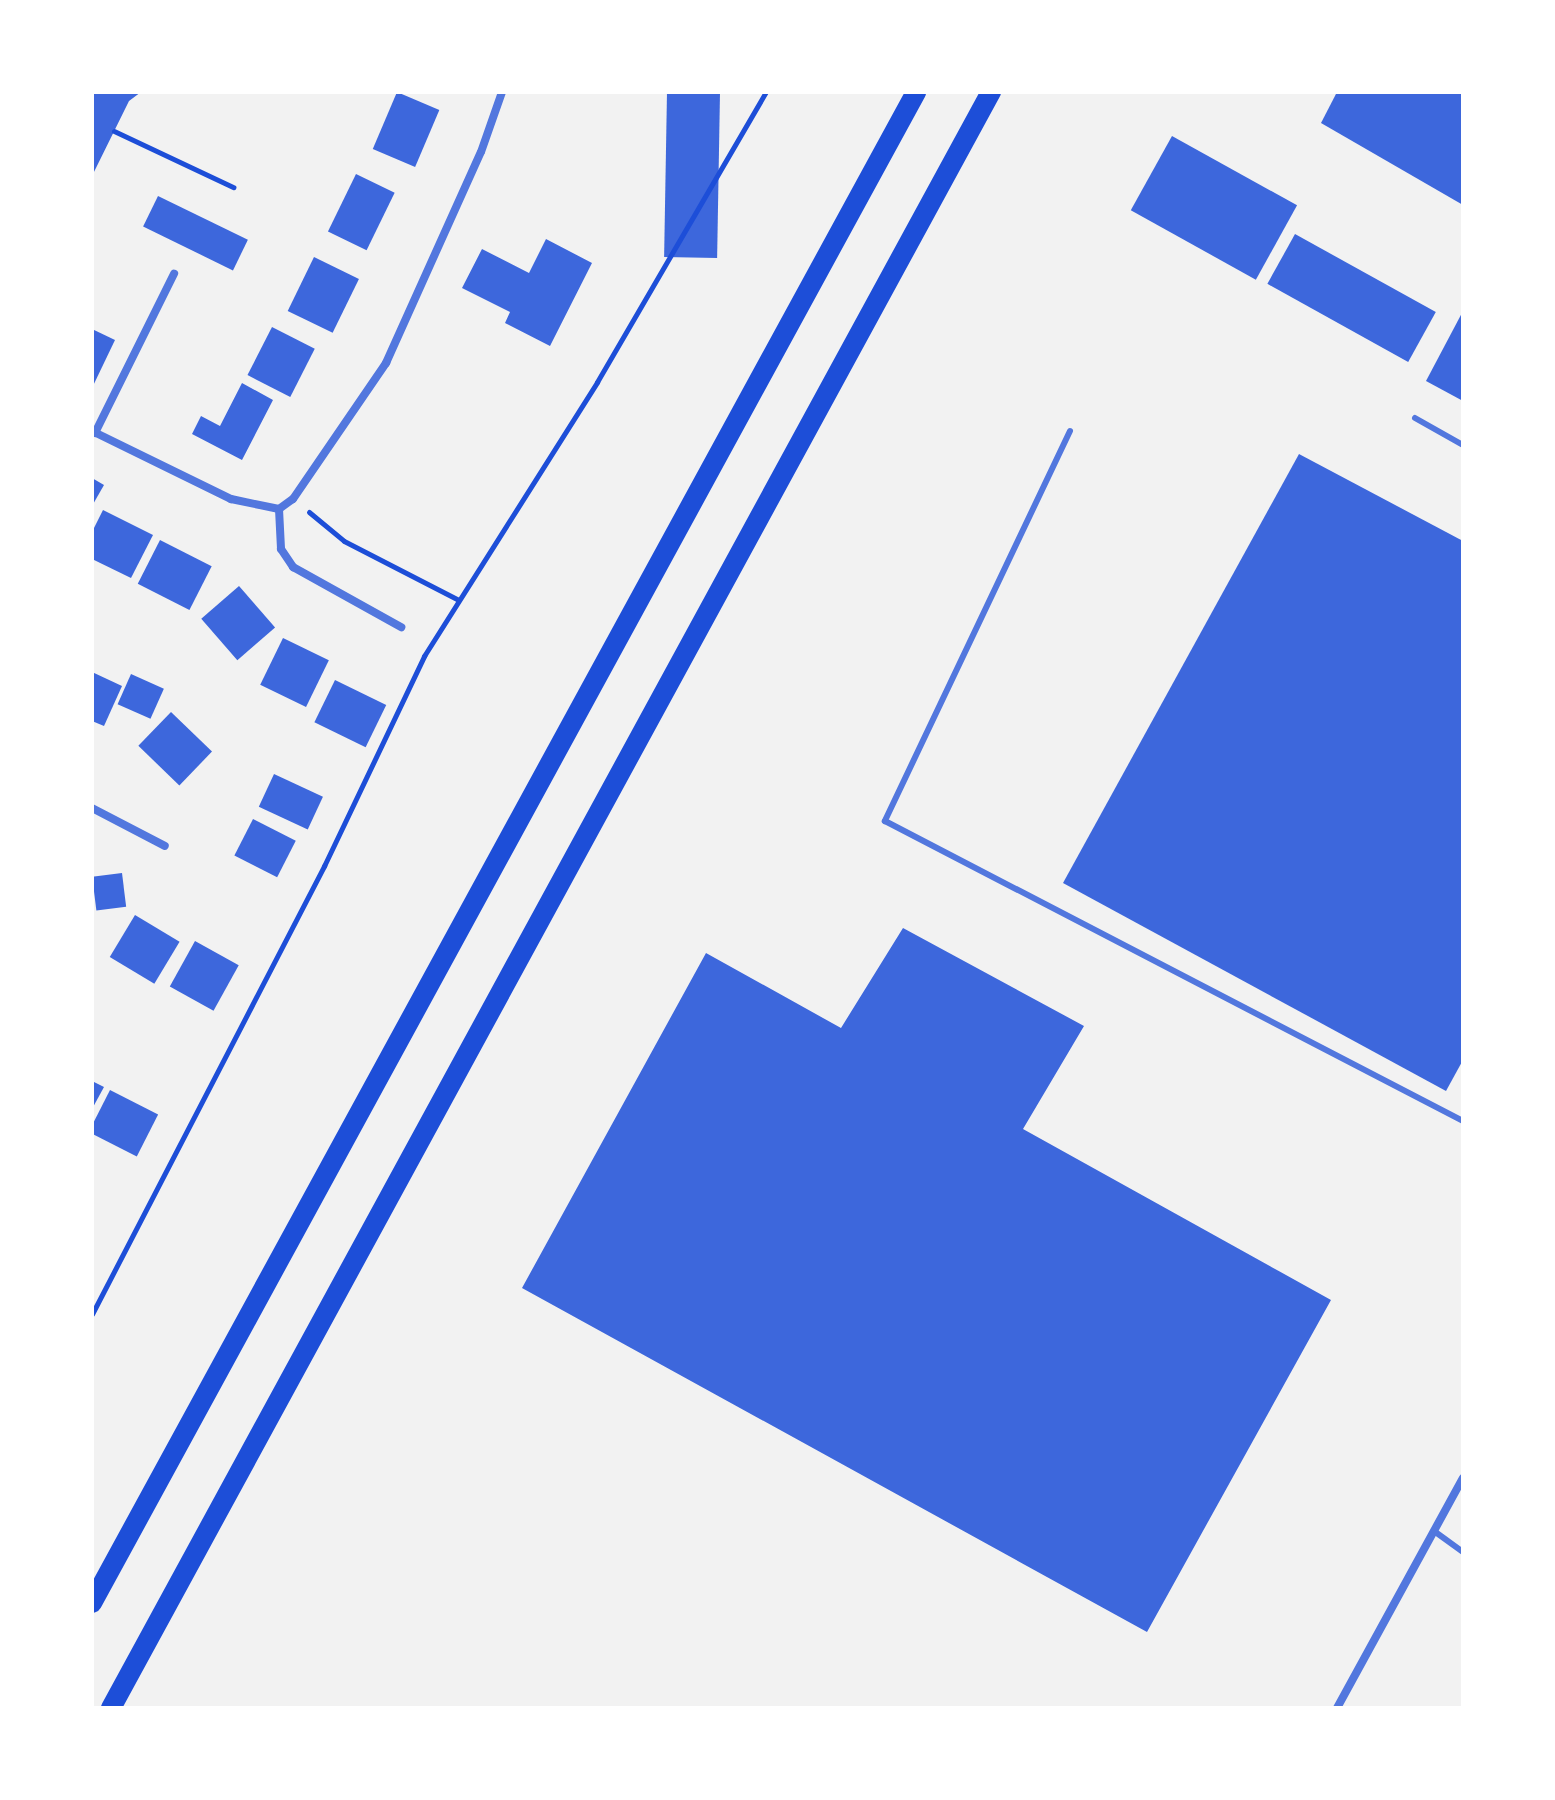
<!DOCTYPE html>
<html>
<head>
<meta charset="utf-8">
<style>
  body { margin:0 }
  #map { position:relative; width:1555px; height:1800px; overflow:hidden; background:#f2f2f2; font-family:"Titillium Web",sans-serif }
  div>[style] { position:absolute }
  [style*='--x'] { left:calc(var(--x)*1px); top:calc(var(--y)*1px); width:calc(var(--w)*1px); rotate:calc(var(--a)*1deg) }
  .building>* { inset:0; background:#3d67dc; transform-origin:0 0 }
  .path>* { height:5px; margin:-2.5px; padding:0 2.5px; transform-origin:2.5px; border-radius:2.5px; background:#1d4ed8 }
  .service>* { height:6px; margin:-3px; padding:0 3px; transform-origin:3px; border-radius:3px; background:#5277de }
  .minor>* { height:8px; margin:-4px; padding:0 4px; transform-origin:4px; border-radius:4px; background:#5277de }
  .primary>* { height:20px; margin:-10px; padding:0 10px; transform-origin:10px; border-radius:10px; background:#1d4ed8 }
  span { translate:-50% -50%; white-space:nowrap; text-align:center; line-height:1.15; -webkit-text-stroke:6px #fff; paint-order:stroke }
  .frame { position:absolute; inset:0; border:94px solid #fff; pointer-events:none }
</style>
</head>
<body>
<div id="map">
  <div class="building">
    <div style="clip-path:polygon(92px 92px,141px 92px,129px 101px,92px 176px)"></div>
    <div style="left:397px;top:92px;width:46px;height:62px;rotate:23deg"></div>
    <div style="left:667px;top:92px;width:53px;height:165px;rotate:1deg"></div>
    <div style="clip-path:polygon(1337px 92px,1463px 92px,1463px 205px,1321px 123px)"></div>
    <div style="left:1172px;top:136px;width:143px;height:85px;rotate:29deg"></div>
    <div style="left:356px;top:174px;width:43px;height:64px;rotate:26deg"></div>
    <div style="left:158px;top:196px;width:100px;height:34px;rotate:26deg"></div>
    <div style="left:1295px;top:234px;width:161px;height:57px;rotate:29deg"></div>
    <div style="clip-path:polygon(546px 239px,592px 263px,550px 346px,505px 323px,510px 312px,462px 288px,482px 249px,529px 273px)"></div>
    <div style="left:314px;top:257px;width:50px;height:60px;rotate:26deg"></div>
    <div style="clip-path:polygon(1463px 311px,1463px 401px,1426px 381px)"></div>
    <div style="left:272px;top:327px;width:48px;height:54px;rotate:27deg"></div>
    <div style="clip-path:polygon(92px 329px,115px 340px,92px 388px)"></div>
    <div style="clip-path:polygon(242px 383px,273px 400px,242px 460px,192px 434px,201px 416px,220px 426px)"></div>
    <div style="clip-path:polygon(1299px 454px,1463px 541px,1463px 1060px,1446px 1091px,1063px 883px)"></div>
    <div style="clip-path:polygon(92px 478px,104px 485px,92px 506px)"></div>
    <div style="clip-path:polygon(103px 510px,153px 535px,131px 578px,92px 559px,92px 532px)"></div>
    <div style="left:160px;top:540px;width:58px;height:49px;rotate:27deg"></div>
    <div style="left:239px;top:586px;width:55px;height:50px;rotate:49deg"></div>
    <div style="left:283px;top:638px;width:51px;height:52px;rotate:26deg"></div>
    <div style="clip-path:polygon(92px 672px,122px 686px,104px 726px,92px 721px)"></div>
    <div style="left:131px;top:674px;width:36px;height:33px;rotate:24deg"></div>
    <div style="left:335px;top:680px;width:57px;height:47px;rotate:26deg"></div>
    <div style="left:171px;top:712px;width:57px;height:47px;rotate:44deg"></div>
    <div style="left:274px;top:774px;width:54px;height:36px;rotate:25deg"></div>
    <div style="left:253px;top:819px;width:48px;height:41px;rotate:27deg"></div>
    <div style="left:122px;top:873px;width:34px;height:30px;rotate:83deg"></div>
    <div style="left:135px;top:915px;width:52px;height:49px;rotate:31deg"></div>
    <div style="clip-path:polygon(903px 928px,1084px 1026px,1023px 1129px,1331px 1300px,1147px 1632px,522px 1288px,706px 953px,841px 1028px)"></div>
    <div style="left:195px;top:941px;width:50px;height:52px;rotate:29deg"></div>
    <div style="clip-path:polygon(92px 1081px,104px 1087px,92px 1109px)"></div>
    <div style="left:110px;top:1090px;width:54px;height:47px;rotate:27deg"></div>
  </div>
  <div class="path">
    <div style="--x:114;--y:131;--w:132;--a:25.2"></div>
    <div style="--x:309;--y:512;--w:45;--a:39.6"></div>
    <div style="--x:344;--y:541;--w:129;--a:27.2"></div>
    <div style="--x:92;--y:1314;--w:505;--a:-62.62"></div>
    <div style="--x:324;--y:866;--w:233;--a:-64.5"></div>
    <div style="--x:424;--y:656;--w:324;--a:-57.7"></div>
    <div style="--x:597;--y:382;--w:336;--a:-59.8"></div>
  </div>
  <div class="service">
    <div style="--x:1415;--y:418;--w:55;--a:29.4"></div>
    <div style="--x:1070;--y:431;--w:432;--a:115.4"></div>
    <div style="--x:885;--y:821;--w:651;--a:27.43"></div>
    <div style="--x:1434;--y:1531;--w:36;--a:36"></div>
  </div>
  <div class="minor">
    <div style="--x:92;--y:431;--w:155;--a:26.1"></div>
    <div style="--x:231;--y:499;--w:49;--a:11.8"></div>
    <div style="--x:279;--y:509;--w:17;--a:-36"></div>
    <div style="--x:293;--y:499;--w:165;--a:-55.6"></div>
    <div style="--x:386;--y:363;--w:231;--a:-65.8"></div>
    <div style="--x:481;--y:152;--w:64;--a:-70.7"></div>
    <div style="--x:95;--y:433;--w:178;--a:-63.6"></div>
    <div style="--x:279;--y:509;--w:40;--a:87.1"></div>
    <div style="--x:281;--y:549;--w:22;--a:56"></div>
    <div style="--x:293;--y:567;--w:124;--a:29.1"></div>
    <div style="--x:92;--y:808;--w:82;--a:27.5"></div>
    <div style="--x:1337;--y:1708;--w:262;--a:-61.3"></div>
  </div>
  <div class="primary">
    <div style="--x:92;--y:1603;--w:1721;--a:-61.39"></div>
    <div style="--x:111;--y:1708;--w:1840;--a:-61.43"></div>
  </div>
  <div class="frame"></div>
</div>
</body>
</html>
